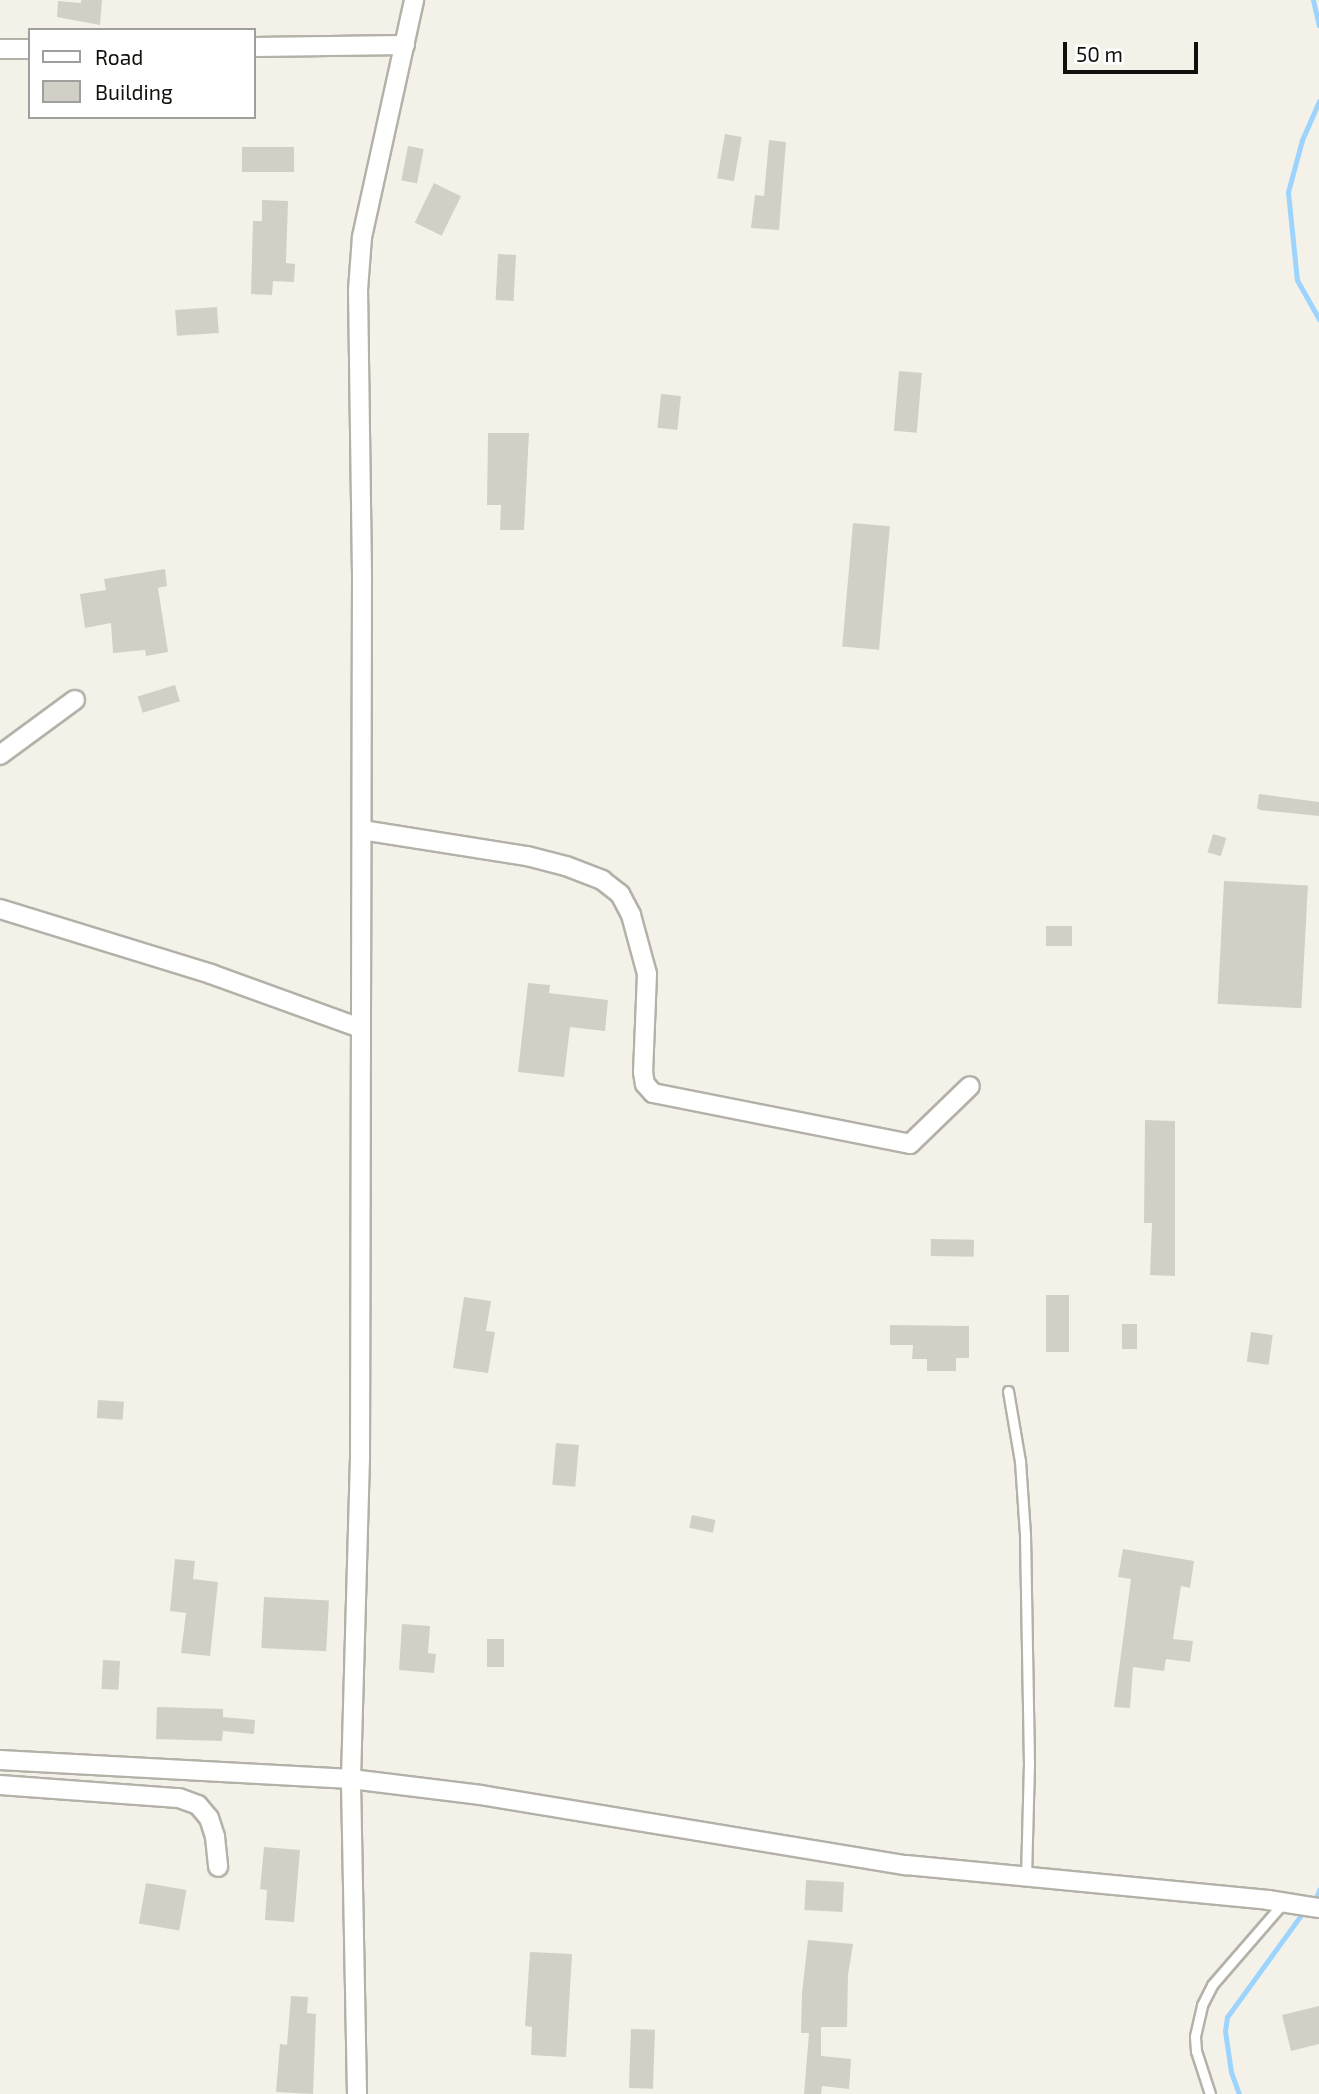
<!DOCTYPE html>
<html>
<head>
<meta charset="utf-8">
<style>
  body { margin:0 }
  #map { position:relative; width:1319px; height:2094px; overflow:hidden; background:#f4f2e8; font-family:"Exo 2",sans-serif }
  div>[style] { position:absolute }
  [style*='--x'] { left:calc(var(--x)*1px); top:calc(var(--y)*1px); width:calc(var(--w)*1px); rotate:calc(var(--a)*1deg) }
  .stream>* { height:5px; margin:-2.5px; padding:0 2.5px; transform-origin:2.5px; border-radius:2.5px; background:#9cd4fe }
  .building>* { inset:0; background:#d2d0c6; transform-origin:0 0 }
  .roads { filter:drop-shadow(2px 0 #b3b1a8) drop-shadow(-2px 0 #b3b1a8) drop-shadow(0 2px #b3b1a8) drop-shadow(0 -2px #b3b1a8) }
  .service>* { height:9px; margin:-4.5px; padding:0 4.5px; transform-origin:4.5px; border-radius:4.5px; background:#fff }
  .minor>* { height:18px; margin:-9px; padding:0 9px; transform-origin:9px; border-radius:9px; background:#fff }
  span { translate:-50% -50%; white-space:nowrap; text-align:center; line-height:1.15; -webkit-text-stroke:7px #fff; paint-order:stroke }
  .legend { position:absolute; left:28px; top:28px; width:228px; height:91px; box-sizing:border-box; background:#fff; border:2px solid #9f9f9e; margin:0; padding:9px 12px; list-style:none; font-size:21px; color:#10100c }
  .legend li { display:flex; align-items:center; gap:14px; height:35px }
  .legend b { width:35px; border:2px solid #9f9f9e }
  .scale { position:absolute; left:1063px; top:42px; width:135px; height:32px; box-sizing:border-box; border:4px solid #10100c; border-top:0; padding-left:9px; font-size:21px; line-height:24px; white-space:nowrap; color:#10100c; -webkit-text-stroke:5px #fff; paint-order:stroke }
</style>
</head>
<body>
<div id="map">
  <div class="stream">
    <div style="--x:1313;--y:0;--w:26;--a:77"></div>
    <div style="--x:1319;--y:101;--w:43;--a:113.6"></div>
    <div style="--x:1302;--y:140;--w:54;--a:105.1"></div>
    <div style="--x:1288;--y:192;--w:88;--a:84.2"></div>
    <div style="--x:1297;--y:280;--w:45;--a:60.6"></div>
    <div style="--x:1316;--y:1898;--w:9;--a:-69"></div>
    <div style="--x:1239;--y:2094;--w:23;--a:-110"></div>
    <div style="--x:1231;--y:2072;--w:41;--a:-98.3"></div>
    <div style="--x:1225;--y:2031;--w:14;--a:-82"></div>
    <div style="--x:1227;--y:2017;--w:126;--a:-54"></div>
  </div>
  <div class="building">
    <div style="clip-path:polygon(81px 0,102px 0,100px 25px,57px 17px,58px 1px,81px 3px)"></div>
    <div style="left:725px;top:134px;width:17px;height:45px;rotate:10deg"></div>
    <div style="clip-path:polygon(769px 140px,786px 142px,779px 230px,751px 228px,755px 195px,764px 196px)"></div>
    <div style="left:408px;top:146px;width:16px;height:35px;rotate:11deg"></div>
    <div style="left:294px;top:147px;width:25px;height:52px;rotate:90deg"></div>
    <div style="left:434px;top:183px;width:30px;height:44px;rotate:26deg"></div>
    <div style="clip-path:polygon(262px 200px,288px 201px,286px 263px,295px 264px,294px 282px,273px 281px,272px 295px,251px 294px,253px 221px,262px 221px)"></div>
    <div style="left:498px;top:254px;width:18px;height:46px;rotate:3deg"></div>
    <div style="left:217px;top:307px;width:26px;height:42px;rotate:86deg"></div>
    <div style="left:899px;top:371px;width:23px;height:60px;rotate:5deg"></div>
    <div style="left:661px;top:394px;width:20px;height:34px;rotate:6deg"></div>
    <div style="clip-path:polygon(488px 433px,529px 433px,524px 530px,500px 530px,501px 505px,487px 505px)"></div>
    <div style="left:853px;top:523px;width:37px;height:124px;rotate:5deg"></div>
    <div style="clip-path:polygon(165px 569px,167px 586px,158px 588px,168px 652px,146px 656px,145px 650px,113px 653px,111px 623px,85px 628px,80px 594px,106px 590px,104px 579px)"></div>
    <div style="left:175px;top:685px;width:17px;height:39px;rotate:73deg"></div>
    <div style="clip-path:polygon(1259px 794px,1319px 802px,1319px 816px,1260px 810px,1257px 808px)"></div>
    <div style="left:1213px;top:834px;width:14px;height:19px;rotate:17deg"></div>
    <div style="left:1224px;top:881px;width:84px;height:123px;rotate:3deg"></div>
    <div style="left:1072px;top:926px;width:20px;height:26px;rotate:90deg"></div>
    <div style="clip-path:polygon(528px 983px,550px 985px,549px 993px,608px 1000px,605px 1031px,570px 1027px,564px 1077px,518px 1072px)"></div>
    <div style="clip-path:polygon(1145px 1120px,1175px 1121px,1175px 1276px,1150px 1275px,1152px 1223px,1144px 1223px)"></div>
    <div style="left:931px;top:1239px;width:43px;height:17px;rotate:1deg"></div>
    <div style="left:1046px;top:1295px;width:23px;height:57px"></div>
    <div style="clip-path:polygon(464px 1297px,491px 1301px,486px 1331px,495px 1332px,488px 1373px,453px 1368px)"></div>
    <div style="left:1122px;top:1324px;width:15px;height:25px"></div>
    <div style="clip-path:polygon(890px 1325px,969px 1326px,969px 1358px,956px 1358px,956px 1371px,927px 1371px,927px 1359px,912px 1359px,913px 1345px,890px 1345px)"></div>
    <div style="left:1251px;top:1332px;width:22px;height:30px;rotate:8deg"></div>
    <div style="left:98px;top:1400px;width:26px;height:18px;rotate:4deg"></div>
    <div style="left:556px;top:1443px;width:23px;height:42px;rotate:5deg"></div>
    <div style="left:692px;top:1515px;width:24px;height:13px;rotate:12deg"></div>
    <div style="clip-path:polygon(1123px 1549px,1194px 1561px,1190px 1588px,1181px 1586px,1173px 1639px,1193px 1641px,1190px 1662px,1166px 1659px,1164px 1671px,1133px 1667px,1130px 1708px,1114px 1707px,1131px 1579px,1118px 1577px)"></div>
    <div style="clip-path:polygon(175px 1559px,195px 1561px,193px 1579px,218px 1582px,210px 1656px,181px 1653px,186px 1613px,170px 1611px)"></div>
    <div style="left:264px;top:1597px;width:65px;height:51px;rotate:3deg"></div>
    <div style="clip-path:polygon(402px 1624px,430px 1626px,428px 1653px,436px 1654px,434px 1673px,399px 1670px)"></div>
    <div style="left:487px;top:1639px;width:17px;height:28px"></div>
    <div style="left:103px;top:1660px;width:17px;height:29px;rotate:3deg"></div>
    <div style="clip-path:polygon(157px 1707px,223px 1709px,223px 1717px,255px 1720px,254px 1734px,223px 1731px,222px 1741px,156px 1739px)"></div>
    <div style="clip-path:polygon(264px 1847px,300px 1850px,294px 1922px,265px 1920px,267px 1890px,260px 1889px)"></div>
    <div style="left:806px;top:1880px;width:38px;height:30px;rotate:3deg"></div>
    <div style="left:146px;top:1883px;width:41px;height:41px;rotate:10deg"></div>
    <div style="clip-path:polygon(808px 1940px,853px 1944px,848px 1975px,847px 2027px,821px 2027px,821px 2056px,851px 2059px,849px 2089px,822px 2086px,821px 2094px,804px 2094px,809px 2033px,801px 2033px,802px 1993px)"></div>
    <div style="clip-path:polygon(530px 1952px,572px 1954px,566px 2057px,531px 2055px,532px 2027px,525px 2026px)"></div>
    <div style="clip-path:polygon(291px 1996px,308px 1997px,307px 2013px,316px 2014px,313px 2094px,276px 2092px,280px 2044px,287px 2045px)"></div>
    <div style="clip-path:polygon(1319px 2006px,1319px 2044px,1291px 2051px,1282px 2015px)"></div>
    <div style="left:631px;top:2029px;width:24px;height:59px;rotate:2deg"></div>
  </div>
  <div class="roads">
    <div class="service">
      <div style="--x:1008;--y:1391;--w:71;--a:80.3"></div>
      <div style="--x:1020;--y:1461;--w:73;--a:86.1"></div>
      <div style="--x:1025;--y:1534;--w:229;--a:89"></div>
      <div style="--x:1029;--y:1763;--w:113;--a:91.5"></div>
      <div style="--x:1210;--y:2094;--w:45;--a:-108"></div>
      <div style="--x:1196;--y:2051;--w:15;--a:-94"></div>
      <div style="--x:1195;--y:2036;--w:32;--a:-77"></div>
      <div style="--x:1202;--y:2005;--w:22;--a:-63"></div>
      <div style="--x:1212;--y:1985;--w:110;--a:-49.1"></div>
    </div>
    <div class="minor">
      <div style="--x:254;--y:47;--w:151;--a:-0.8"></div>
      <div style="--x:0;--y:49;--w:30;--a:0"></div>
      <div style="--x:0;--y:755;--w:93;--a:-36.3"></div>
      <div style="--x:362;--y:830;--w:167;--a:9"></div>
      <div style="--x:527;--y:856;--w:40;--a:14.4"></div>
      <div style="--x:566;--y:866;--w:39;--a:21"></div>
      <div style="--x:602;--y:880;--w:23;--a:38"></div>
      <div style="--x:620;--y:894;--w:24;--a:62"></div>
      <div style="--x:631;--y:915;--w:61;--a:74.8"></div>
      <div style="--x:647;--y:974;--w:98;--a:92.3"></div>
      <div style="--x:643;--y:1072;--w:12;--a:81"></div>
      <div style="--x:645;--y:1084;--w:12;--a:48"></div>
      <div style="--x:653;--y:1093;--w:262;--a:11.2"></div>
      <div style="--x:910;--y:1144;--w:83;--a:-44"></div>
      <div style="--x:0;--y:909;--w:221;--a:17.1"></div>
      <div style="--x:211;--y:974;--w:158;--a:19.9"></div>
      <div style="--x:0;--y:1760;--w:352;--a:3.1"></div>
      <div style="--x:351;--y:1779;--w:131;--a:7"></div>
      <div style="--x:481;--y:1795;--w:431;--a:9.4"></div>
      <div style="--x:906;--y:1865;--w:364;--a:5.5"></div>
      <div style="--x:1268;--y:1900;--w:52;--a:8.9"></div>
      <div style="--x:0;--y:1785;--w:179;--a:4.2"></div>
      <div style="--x:179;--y:1798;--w:20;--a:20"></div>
      <div style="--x:198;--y:1805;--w:17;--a:50"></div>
      <div style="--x:209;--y:1818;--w:20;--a:72"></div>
      <div style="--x:215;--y:1837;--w:30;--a:84"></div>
      <div style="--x:357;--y:2094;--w:315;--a:-91.1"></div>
      <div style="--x:351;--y:1779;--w:319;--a:-88.4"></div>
      <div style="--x:360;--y:1460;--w:886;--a:-89.87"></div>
      <div style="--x:362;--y:574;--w:284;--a:-90.8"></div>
      <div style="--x:358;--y:290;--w:53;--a:-85.7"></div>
      <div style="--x:362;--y:237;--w:243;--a:-77.6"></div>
    </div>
  </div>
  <ul class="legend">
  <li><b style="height:9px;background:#fff"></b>Road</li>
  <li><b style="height:19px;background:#d2d0c6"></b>Building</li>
  </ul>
  <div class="scale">50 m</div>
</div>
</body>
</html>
